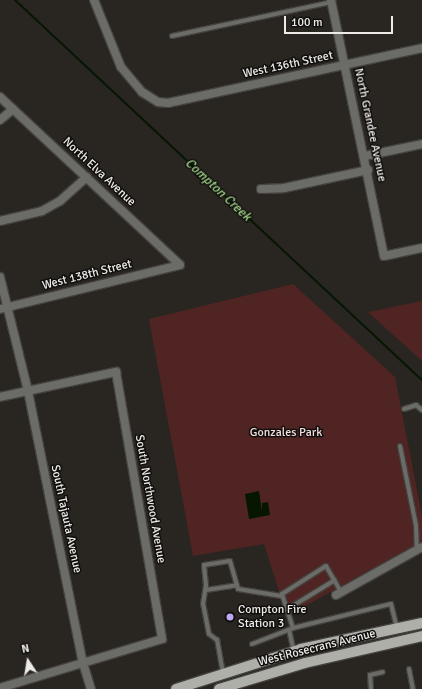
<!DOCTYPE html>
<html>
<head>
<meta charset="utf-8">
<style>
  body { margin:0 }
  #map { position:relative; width:422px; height:689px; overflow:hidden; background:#292622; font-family:Signika,sans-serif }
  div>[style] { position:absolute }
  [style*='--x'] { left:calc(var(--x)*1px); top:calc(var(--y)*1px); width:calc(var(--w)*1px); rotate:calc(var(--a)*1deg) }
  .green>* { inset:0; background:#502422 }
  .water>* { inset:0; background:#071601 }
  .stream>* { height:2px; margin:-1px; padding:0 1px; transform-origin:1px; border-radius:1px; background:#071601 }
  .roads { filter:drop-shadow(1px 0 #44423e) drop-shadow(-1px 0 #44423e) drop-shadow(0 1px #44423e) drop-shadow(0 -1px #44423e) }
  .service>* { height:4px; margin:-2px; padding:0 2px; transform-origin:2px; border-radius:2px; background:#6b6b68 }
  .minor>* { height:8px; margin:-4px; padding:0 4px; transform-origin:4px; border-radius:4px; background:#6b6b68 }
  .primary>* { height:10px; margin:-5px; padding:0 5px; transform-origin:5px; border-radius:5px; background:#afafaa }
  .dots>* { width:11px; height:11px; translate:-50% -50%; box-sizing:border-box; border:2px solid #110f0d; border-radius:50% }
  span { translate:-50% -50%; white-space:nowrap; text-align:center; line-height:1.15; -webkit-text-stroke:3px #110f0d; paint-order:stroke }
  .street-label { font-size:12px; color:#edebe8 }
  .park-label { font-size:12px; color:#f3dedd }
  .poi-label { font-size:12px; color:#edebe8 }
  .left { translate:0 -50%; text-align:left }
  .water-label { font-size:13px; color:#9ed186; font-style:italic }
  .north { position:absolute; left:8px; top:641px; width:40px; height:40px; -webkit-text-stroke:3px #110f0d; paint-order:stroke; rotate:348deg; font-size:11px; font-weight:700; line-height:16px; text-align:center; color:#edebe8 }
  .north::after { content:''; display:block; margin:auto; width:14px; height:18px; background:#edebe8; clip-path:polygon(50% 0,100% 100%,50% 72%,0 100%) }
  .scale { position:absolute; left:284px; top:16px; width:109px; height:18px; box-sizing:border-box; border:2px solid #edebe8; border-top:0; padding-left:5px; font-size:12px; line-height:14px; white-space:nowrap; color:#edebe8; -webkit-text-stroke:3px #110f0d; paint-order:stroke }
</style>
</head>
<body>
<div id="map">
  <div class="green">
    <div style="clip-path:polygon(293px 284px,395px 377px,422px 516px,422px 541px,287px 616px,264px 544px,193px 556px,149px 319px)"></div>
    <div style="clip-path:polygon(422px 301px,422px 361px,368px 312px)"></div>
  </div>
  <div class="water">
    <div style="clip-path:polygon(259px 491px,262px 511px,262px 503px,268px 502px,270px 515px,249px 519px,245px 494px)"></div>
  </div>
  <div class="stream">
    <div style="--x:15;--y:0;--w:557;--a:43.04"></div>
  </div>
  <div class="roads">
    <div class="service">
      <div style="--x:172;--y:36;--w:164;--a:-12"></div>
      <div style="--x:404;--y:409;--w:13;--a:-18"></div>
      <div style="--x:416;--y:405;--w:8;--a:40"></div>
      <div style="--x:400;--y:446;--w:81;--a:78.6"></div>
      <div style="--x:416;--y:525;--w:25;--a:88"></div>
      <div style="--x:206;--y:590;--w:31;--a:-9"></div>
      <div style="--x:286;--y:610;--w:57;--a:-31.5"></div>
      <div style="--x:293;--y:628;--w:101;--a:-13.8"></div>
      <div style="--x:391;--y:604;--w:25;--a:76"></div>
      <div style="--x:289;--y:630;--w:22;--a:77"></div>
      <div style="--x:252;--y:644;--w:44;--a:-21.3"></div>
      <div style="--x:293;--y:628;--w:36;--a:-108"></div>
      <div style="--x:282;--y:594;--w:52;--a:-32.5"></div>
      <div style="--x:326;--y:566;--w:30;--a:60"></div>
      <div style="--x:409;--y:669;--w:20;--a:79"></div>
      <div style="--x:223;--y:673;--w:34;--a:-100"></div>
      <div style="--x:217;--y:640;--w:10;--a:-143"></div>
      <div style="--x:209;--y:634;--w:31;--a:-101"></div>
      <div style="--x:203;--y:604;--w:19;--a:-81"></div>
      <div style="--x:206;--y:585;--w:20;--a:-96"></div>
      <div style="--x:204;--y:565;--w:26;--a:-9"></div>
      <div style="--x:230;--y:561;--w:29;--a:74"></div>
      <div style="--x:238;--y:589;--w:44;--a:9.2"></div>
      <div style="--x:371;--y:689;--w:14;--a:-94"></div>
      <div style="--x:370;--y:675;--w:13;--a:-13"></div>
    </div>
    <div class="minor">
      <div style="--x:94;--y:0;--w:72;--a:68.1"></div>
      <div style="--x:121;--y:67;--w:33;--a:50"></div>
      <div style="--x:142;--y:92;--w:19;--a:32"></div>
      <div style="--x:158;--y:102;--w:10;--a:6"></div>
      <div style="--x:168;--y:103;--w:260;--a:-12.2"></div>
      <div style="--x:331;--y:0;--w:261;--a:78.3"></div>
      <div style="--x:384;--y:256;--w:39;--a:-12"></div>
      <div style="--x:0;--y:97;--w:246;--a:43"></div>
      <div style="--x:0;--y:120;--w:17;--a:-40"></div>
      <div style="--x:365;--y:156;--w:58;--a:-11.9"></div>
      <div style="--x:261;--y:189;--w:23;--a:-2"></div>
      <div style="--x:284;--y:188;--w:86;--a:-12.1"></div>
      <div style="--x:0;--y:221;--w:43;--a:-13.4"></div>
      <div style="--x:42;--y:211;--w:21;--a:-29"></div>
      <div style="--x:60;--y:201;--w:36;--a:-42"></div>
      <div style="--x:0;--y:277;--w:117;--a:76.2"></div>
      <div style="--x:28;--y:391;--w:278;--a:78.6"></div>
      <div style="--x:83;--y:663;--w:27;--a:73"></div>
      <div style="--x:0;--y:309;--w:185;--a:-13.7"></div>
      <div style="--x:0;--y:397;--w:119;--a:-12.2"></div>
      <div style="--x:116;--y:372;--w:271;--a:80.2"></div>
      <div style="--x:162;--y:639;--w:169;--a:163.2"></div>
      <div style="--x:336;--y:595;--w:98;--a:-29.2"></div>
    </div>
    <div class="primary">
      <div style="--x:176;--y:689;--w:131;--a:-17.7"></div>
      <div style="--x:301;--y:649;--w:124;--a:-12.1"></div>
      <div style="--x:219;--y:689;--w:90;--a:-16.8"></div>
      <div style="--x:305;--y:663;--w:120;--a:-13"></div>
    </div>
  </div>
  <div class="dots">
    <div style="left:230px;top:617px;background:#c1a8f3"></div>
  </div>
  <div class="street-label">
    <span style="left:288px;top:65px;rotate:-12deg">West 136th Street</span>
    <span style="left:370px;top:125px;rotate:78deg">North Grandee Avenue</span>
    <span style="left:99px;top:172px;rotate:43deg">North Elva Avenue</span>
    <span style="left:87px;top:275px;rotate:-14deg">West 138th Street</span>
    <span style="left:150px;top:499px;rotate:80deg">South Northwood Avenue</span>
    <span style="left:66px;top:519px;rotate:78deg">South Tajauta Avenue</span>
    <span style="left:317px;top:648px;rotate:-14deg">West Rosecrans Avenue</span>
  </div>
  <div class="park-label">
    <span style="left:286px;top:433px">Gonzales Park</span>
  </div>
  <div class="poi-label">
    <span class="left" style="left:238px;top:617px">Compton Fire<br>Station 3</span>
  </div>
  <div class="water-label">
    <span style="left:218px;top:190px;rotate:43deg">Compton Creek</span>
  </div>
  <div class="north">N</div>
  <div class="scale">100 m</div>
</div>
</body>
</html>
